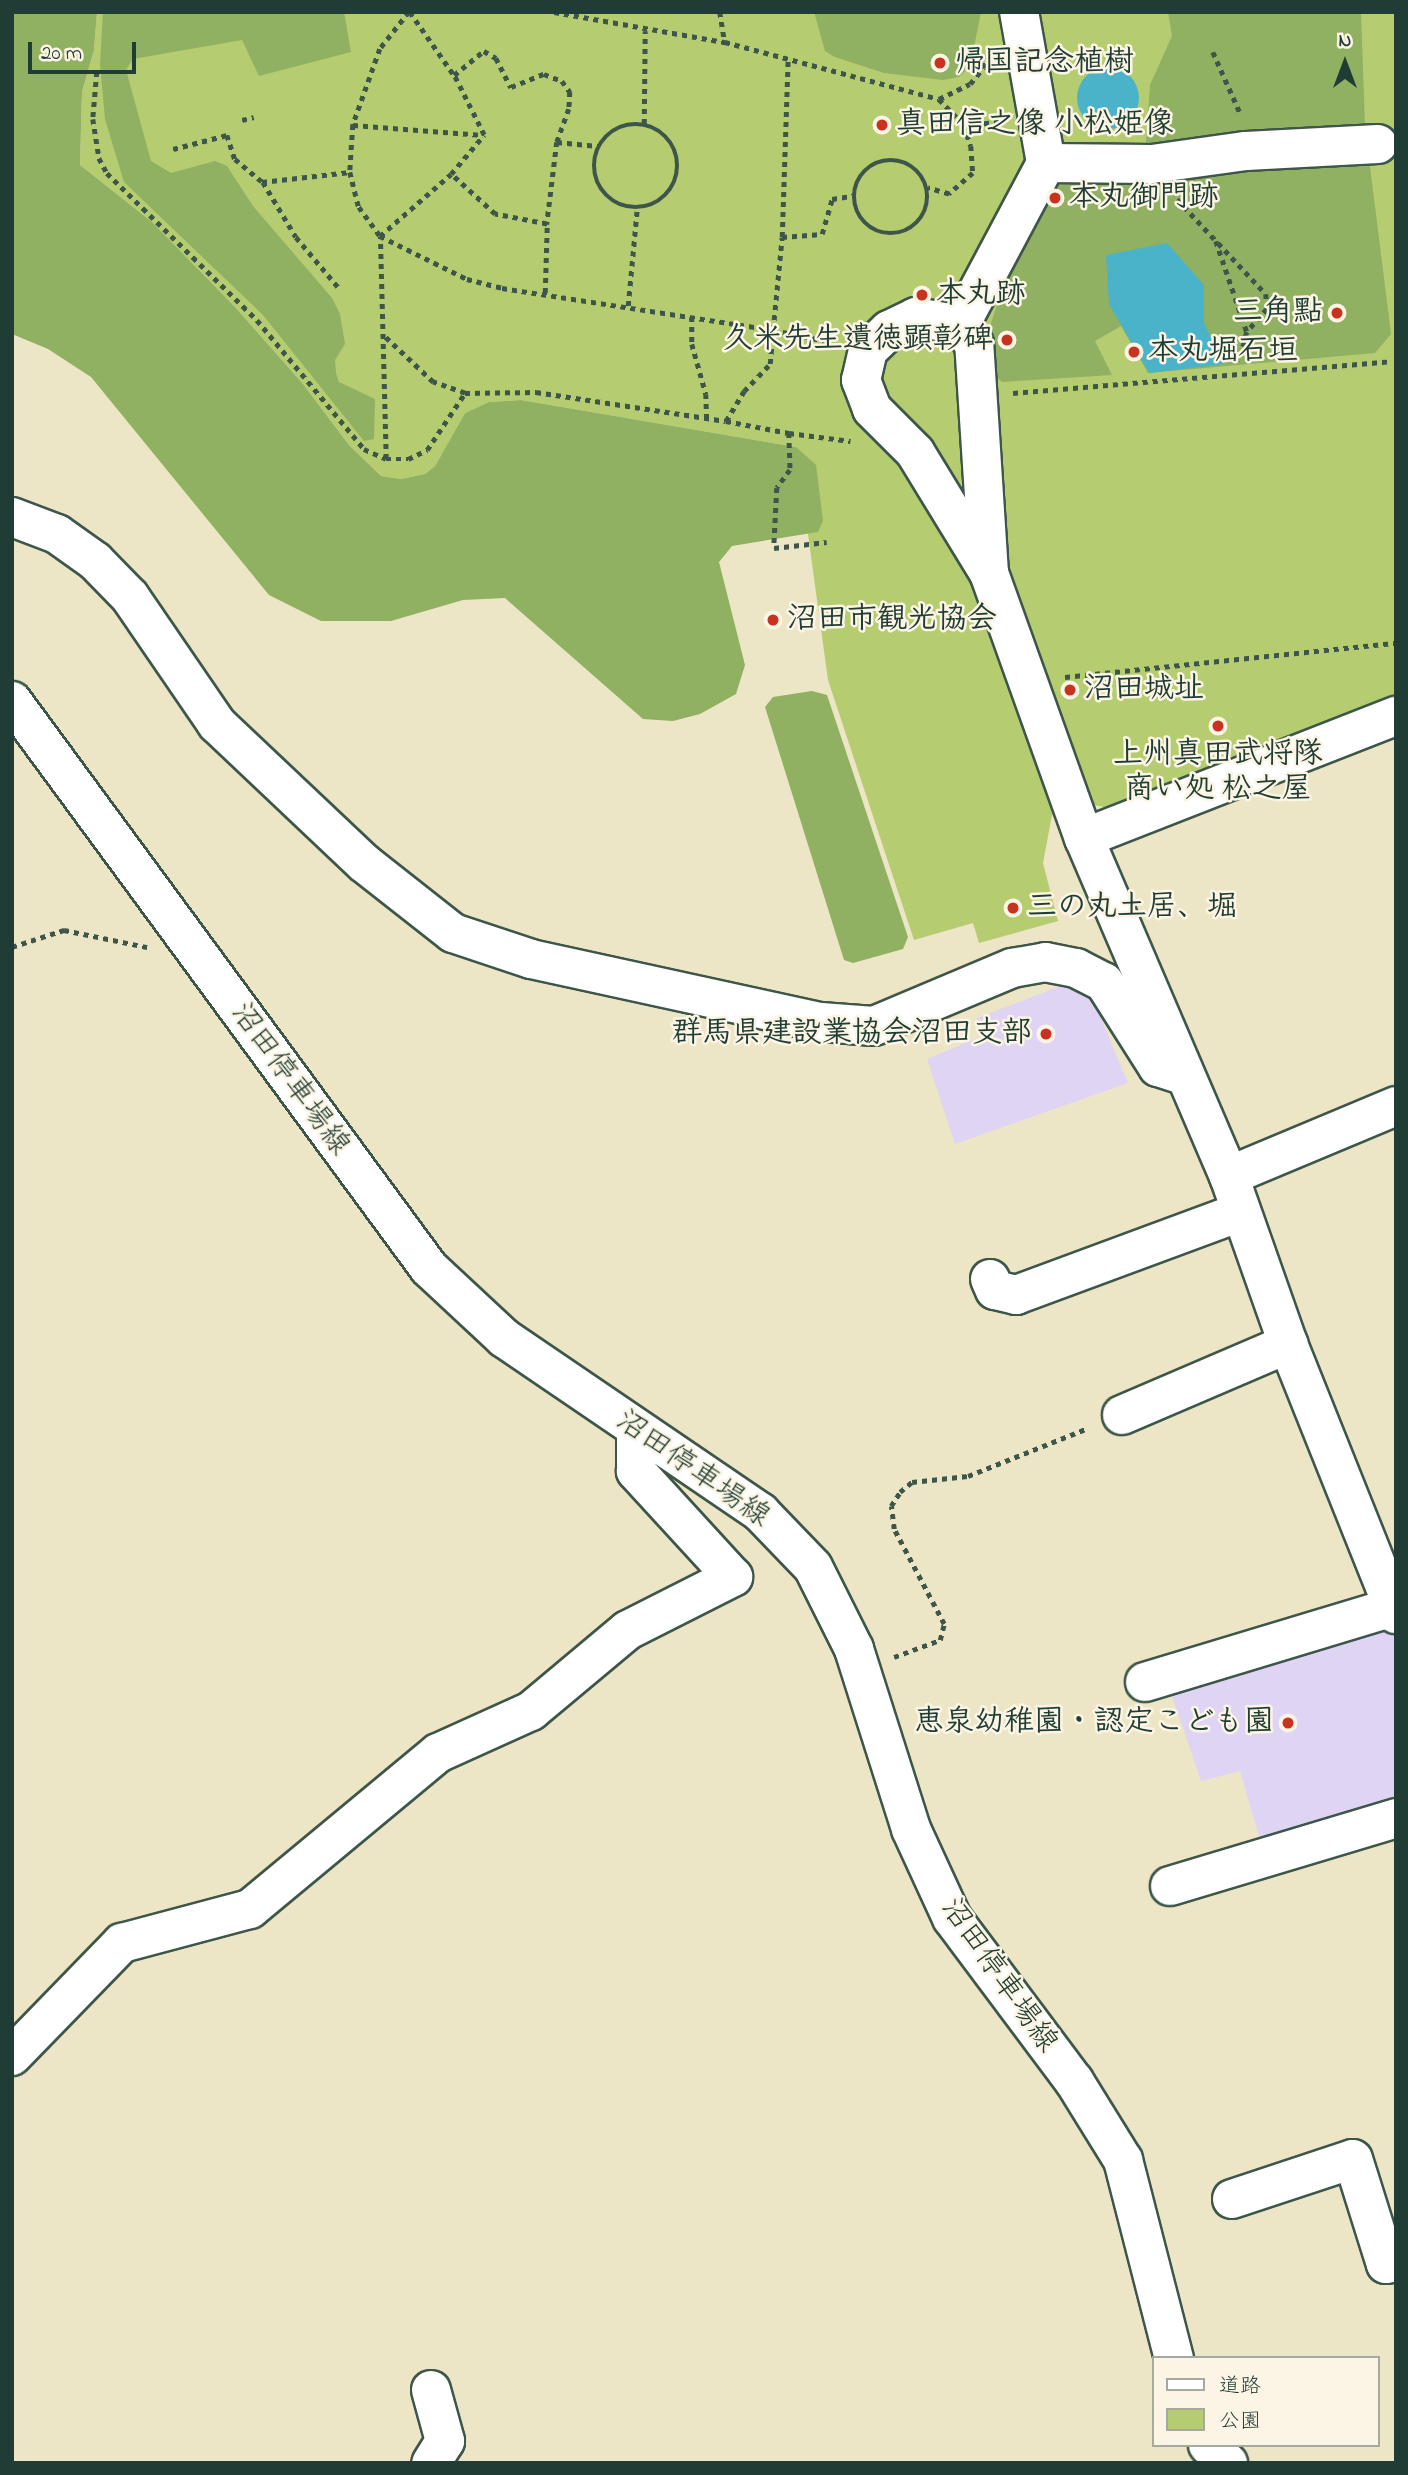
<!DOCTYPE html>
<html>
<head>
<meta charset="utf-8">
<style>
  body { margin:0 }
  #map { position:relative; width:1408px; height:2475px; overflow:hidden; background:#ede6c6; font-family:"Indie Flower","Klee One",sans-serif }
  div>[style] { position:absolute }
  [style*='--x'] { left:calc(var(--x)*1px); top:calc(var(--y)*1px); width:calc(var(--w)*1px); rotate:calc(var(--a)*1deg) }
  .built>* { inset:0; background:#e0d4f4 }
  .green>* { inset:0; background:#b5cc70 }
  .forest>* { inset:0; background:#90b062 }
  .water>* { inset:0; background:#4ab3c9 }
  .round { border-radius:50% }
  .path>* { height:4.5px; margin-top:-2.25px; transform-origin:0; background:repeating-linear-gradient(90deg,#3e564a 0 5px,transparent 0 10px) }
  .path>.ring { margin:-2.25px; padding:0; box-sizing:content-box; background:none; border:4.5px solid #3e564a; border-radius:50% }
  .roads { filter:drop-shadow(2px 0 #3e564a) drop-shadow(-2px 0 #3e564a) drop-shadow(0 2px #3e564a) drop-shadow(0 -2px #3e564a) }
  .minor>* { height:38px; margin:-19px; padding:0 19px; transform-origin:19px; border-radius:19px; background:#fff }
  .major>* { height:38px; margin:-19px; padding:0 19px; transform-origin:19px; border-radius:19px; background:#fff }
  .dots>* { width:19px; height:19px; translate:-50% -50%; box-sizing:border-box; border:4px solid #fcf5e5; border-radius:50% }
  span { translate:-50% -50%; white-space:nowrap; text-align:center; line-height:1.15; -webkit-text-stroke:5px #fcf5e5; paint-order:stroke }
  .poi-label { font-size:30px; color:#1f3d34; font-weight:700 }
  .left { translate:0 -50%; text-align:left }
  .right { translate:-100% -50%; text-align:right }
  .street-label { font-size:30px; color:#1f3d34 }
  .frame { position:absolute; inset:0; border:14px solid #1f3d34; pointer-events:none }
  .legend { position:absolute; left:1152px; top:2356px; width:228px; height:91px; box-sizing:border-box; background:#fcf5e5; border:2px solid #a4ab9e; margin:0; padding:9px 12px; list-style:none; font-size:21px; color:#1f3d34 }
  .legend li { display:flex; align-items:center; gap:14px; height:35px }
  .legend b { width:35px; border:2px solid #a4ab9e }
  .north { position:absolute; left:1310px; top:28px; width:70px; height:70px; -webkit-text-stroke:5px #fcf5e5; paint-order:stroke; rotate:0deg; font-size:19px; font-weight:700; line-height:28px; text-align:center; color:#1f3d34 }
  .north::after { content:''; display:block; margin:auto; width:24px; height:32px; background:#1f3d34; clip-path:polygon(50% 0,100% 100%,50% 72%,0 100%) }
  .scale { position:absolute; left:28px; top:42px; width:108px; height:32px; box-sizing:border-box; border:4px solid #1f3d34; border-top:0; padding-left:9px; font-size:21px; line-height:24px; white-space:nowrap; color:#1f3d34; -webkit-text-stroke:5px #fcf5e5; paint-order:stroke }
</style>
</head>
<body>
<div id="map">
  <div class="built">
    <div style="clip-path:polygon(1084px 977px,1128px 1083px,955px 1144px,927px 1059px,982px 1036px,977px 1018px)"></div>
    <div style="clip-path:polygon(1396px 1615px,1396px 1813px,1265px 1857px,1240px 1771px,1201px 1781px,1165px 1676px)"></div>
  </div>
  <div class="green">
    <div style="clip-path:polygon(97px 12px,1396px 12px,1396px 711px,1126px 812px,1085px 803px,1052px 815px,1043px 863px,1058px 921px,979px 943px,973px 923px,914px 940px,828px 680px,796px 447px,521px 400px,489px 402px,465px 413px,435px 466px,425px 474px,401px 479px,381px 476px,349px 445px,303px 384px,234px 306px,152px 222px,80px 165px,82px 92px,94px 50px)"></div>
  </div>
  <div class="forest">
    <div style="clip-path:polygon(12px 12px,97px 12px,94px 50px,82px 92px,80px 165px,152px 222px,234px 306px,303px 384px,349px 445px,381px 476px,401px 479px,425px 474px,435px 466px,465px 413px,489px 402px,521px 400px,796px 447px,816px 465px,823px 521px,818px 532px,732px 546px,719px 562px,745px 665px,736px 694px,700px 714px,673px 721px,643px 719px,505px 598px,463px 600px,391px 621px,321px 621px,269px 595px,91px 377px,48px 349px,12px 334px)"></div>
    <div style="clip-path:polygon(103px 12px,344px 12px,351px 52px,259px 76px,242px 40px,133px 59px,126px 70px,151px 161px,171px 173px,215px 161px,227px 166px,253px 206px,332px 298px,340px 314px,345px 344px,335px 360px,336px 373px,339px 382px,375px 399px,374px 439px,364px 441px,263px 315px,124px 182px,105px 119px,100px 64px)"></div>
    <div style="clip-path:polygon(814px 12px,981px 12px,970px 67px,959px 77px,943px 80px,884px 73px,835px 57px,825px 51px)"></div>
    <div style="clip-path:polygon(1168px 12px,1361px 12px,1365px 127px,1391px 334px,1375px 353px,1148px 373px,1121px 326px,1095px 341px,1112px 375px,1002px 382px,989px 370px,991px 323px,1019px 238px,1055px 185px,1131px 170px,1145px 155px,1150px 85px,1172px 36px)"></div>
    <div style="clip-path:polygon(812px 691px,827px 695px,908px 937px,903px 949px,853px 963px,844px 960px,765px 707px,773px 697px)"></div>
  </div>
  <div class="water">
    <div class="round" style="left:1077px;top:67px;width:62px;height:62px"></div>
    <div style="clip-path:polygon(1167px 243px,1204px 285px,1204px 323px,1224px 364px,1149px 373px,1109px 304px,1106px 255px)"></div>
  </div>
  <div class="path">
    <div style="--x:409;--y:12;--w:47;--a:128.1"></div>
    <div style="--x:380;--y:49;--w:81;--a:109.6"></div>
    <div style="--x:353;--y:125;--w:47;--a:93.7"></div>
    <div style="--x:350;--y:172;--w:36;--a:76"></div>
    <div style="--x:359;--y:207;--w:36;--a:54"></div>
    <div style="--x:380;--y:236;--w:97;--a:26.3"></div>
    <div style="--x:467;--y:279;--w:36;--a:14"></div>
    <div style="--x:502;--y:288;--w:274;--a:8.8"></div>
    <div style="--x:773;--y:330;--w:93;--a:-84.5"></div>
    <div style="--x:782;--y:237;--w:177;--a:-88.1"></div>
    <div style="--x:410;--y:12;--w:77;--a:55.1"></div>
    <div style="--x:554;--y:12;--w:174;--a:10"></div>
    <div style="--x:725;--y:42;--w:221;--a:14.9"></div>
    <div style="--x:939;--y:99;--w:36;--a:46"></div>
    <div style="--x:964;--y:125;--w:22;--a:72"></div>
    <div style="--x:971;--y:146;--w:27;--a:86"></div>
    <div style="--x:973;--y:173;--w:32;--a:139"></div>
    <div style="--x:949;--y:194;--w:22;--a:-164"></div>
    <div style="--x:720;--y:12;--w:30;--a:81"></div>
    <div style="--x:484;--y:51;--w:14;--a:30"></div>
    <div style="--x:496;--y:58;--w:33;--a:63"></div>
    <div style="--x:511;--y:87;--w:35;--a:-22"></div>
    <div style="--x:544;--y:74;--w:19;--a:21"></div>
    <div style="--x:562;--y:81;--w:14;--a:54"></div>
    <div style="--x:570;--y:92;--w:17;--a:93"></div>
    <div style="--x:569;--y:109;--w:35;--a:110"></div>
    <div style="--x:557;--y:142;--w:83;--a:97"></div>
    <div style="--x:547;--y:224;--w:53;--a:-169.1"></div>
    <div style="--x:495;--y:214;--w:59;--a:-137.7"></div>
    <div style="--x:451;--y:174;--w:51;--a:-49.8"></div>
    <div style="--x:484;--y:135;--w:67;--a:-116.6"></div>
    <div style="--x:454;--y:75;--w:38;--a:-39"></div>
    <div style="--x:1213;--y:52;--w:69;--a:66"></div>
    <div style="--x:97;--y:72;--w:47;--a:94.9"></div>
    <div style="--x:93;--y:119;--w:39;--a:81"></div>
    <div style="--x:99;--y:158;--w:17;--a:62"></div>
    <div style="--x:107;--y:173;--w:210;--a:44.4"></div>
    <div style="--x:257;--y:320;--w:168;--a:50.3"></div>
    <div style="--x:364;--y:449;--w:24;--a:24"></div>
    <div style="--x:386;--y:459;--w:22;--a:0"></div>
    <div style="--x:408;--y:459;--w:21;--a:-25"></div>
    <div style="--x:427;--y:450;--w:69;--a:-56.3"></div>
    <div style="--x:465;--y:393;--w:34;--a:-161"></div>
    <div style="--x:433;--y:382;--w:66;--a:-136.8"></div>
    <div style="--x:939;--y:99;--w:34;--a:-26"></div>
    <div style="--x:970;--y:84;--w:21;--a:-51"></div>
    <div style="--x:983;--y:68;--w:13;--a:-77"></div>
    <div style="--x:242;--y:120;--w:12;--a:-14"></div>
    <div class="ring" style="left:594px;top:124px;width:79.5px;height:79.5px"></div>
    <div style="--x:644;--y:124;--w:93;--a:-89.4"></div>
    <div style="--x:353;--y:125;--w:130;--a:4.4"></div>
    <div style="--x:964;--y:125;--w:37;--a:-5"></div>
    <div style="--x:557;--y:142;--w:41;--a:5.6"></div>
    <div style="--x:173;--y:149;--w:56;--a:-14.5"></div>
    <div style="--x:227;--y:135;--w:25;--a:72"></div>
    <div style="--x:235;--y:159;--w:35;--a:40"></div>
    <div style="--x:262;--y:182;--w:89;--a:-6.5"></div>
    <div class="ring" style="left:854px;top:160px;width:69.5px;height:69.5px"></div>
    <div style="--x:263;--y:182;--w:64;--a:59"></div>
    <div style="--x:296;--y:237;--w:67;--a:49.9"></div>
    <div style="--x:1177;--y:199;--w:130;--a:46.9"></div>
    <div style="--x:1266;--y:294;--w:15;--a:86"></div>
    <div style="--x:1267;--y:309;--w:30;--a:131"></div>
    <div style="--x:1247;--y:332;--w:30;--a:105"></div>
    <div style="--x:782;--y:237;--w:40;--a:-4.3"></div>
    <div style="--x:822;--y:234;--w:36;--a:-74"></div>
    <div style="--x:832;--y:199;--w:24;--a:-9"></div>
    <div style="--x:1216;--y:241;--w:96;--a:71.2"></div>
    <div style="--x:545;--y:293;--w:69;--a:-88.3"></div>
    <div style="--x:628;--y:306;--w:97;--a:-84.7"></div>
    <div style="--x:692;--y:317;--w:27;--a:90"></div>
    <div style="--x:692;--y:344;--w:52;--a:74.4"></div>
    <div style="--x:706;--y:394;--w:24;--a:88"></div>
    <div style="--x:465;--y:393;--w:71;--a:-0.8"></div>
    <div style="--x:536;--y:392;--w:192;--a:8.7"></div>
    <div style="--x:726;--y:421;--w:35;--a:-59"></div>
    <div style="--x:744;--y:391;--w:37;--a:-46"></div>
    <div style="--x:770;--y:364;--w:34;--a:-85"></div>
    <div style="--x:773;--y:330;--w:59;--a:11.7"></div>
    <div style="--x:1013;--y:393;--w:379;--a:-4.8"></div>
    <div style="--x:726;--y:421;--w:64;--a:10.8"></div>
    <div style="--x:789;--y:433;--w:37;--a:88"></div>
    <div style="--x:790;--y:470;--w:22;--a:126"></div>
    <div style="--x:777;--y:488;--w:60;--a:92.9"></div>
    <div style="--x:774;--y:548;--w:53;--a:-6.5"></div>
    <div style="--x:789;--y:433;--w:62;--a:7.5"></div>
    <div style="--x:386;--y:459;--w:223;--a:-91.5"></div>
    <div style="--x:380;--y:236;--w:94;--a:-41.1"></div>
    <div style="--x:1065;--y:677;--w:333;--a:-5.9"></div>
    <div style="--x:12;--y:947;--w:55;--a:-18.1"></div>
    <div style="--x:64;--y:930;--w:85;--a:11.6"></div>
    <div style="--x:894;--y:1657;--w:49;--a:-20.3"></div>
    <div style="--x:940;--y:1640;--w:16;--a:-76"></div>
    <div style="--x:944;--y:1624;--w:107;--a:-117.8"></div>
    <div style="--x:894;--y:1529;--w:23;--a:-97"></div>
    <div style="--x:891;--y:1506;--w:17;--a:-57"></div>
    <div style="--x:900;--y:1492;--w:16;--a:-40"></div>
    <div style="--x:912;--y:1482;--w:56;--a:-6.1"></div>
    <div style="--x:968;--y:1476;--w:129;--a:-21.8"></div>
  </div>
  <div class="roads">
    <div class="minor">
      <div style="--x:1046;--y:163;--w:106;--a:0.5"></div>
      <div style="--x:1152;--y:164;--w:95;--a:-7.9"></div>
      <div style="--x:1246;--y:151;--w:132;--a:-3"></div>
      <div style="--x:960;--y:325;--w:183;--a:-62"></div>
      <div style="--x:1046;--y:163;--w:153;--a:-100.1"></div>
      <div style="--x:12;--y:517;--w:48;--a:20.7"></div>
      <div style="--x:57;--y:534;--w:47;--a:35.4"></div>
      <div style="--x:95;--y:561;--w:50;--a:45.8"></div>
      <div style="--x:130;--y:597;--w:154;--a:55.6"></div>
      <div style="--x:217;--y:724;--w:202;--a:43.4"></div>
      <div style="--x:364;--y:863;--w:113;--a:38.2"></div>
      <div style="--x:453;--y:933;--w:82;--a:18.4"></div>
      <div style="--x:531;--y:959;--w:297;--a:12.3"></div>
      <div style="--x:821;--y:1022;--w:53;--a:4.3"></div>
      <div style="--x:874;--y:1026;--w:150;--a:-22.8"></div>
      <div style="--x:1012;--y:968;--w:34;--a:-10"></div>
      <div style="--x:1045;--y:962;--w:32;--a:11"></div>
      <div style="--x:1076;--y:968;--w:31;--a:27"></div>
      <div style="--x:1104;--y:982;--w:101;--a:57.6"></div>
      <div style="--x:1158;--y:1067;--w:26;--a:18"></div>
      <div style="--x:989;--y:573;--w:229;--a:-93.7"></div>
      <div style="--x:974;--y:344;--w:24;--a:-126"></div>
      <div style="--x:960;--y:325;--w:45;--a:-169.7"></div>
      <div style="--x:916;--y:317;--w:30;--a:154"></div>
      <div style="--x:889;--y:330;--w:29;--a:136"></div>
      <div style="--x:868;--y:350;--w:31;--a:103"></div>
      <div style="--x:861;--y:380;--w:31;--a:69"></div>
      <div style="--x:872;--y:409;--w:61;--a:45"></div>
      <div style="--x:915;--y:452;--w:142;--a:58.6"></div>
      <div style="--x:989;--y:573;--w:282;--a:70.3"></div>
      <div style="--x:1084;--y:838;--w:368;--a:66.8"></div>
      <div style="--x:1229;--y:1176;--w:178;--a:70.6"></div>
      <div style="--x:1288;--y:1344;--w:291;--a:68.2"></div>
      <div style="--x:1084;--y:838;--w:335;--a:-21.4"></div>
      <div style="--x:1229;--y:1176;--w:181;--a:-22.7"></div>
      <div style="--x:990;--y:1279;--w:12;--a:66"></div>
      <div style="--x:995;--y:1290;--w:22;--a:13"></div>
      <div style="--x:1016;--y:1295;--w:237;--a:-20.3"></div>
      <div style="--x:1122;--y:1415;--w:181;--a:-23.2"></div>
      <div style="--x:1145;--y:1682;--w:259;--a:-16.8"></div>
      <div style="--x:1170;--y:1886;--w:236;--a:-16.7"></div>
      <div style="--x:12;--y:2056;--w:158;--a:-45.8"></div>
      <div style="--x:122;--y:1943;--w:132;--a:-14.9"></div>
      <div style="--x:250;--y:1909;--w:244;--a:-39.7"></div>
      <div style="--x:438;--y:1753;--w:102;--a:-24.3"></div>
      <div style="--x:531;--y:1711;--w:126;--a:-39.9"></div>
      <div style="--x:628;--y:1630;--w:118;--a:-26.8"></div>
      <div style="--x:733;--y:1577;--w:144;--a:-132.5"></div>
      <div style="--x:636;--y:1471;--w:40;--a:-90"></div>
      <div style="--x:1232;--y:2199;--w:127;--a:-18.3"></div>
      <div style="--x:1353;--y:2159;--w:110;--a:72.6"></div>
      <div style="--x:1386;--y:2264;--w:10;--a:-11"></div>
      <div style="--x:431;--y:2390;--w:53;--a:74.6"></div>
      <div style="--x:445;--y:2441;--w:26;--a:122"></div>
    </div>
    <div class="major">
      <div style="--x:12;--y:701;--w:704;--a:53.67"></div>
      <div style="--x:429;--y:1268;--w:103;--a:43"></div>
      <div style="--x:504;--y:1338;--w:310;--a:34.2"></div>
      <div style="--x:760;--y:1512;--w:76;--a:46.1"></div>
      <div style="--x:813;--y:1567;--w:92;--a:63.4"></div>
      <div style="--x:854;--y:1649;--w:189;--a:72.4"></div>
      <div style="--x:911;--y:1829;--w:98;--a:65.3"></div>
      <div style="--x:952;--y:1918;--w:204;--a:53.2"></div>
      <div style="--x:1074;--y:2081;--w:93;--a:58.2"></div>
      <div style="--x:1123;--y:2160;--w:204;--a:75.6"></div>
      <div style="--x:1208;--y:2445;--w:27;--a:42"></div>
    </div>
  </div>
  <div class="dots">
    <div style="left:940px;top:63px;background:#c8321e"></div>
    <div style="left:882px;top:125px;background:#c8321e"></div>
    <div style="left:1055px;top:198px;background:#c8321e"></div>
    <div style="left:922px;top:295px;background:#c8321e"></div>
    <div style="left:1337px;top:313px;background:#c8321e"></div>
    <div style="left:1007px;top:340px;background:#c8321e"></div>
    <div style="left:1134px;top:352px;background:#c8321e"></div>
    <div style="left:773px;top:620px;background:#c8321e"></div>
    <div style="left:1070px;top:690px;background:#c8321e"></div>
    <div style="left:1218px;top:726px;background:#c8321e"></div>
    <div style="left:1013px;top:908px;background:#c8321e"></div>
    <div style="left:1046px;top:1034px;background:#c8321e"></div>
    <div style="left:1288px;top:1723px;background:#c8321e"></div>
  </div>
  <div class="poi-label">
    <span class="left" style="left:954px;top:63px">帰国記念植樹</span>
    <span class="left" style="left:896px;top:125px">真田信之像 小松姫像</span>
    <span class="left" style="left:1069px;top:198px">本丸御門跡</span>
    <span class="left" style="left:936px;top:295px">本丸跡</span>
    <span class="right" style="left:1323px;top:313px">三角點</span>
    <span class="right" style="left:993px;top:340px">久米先生遺徳顕彰碑</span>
    <span class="left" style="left:1148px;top:352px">本丸堀石垣</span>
    <span class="left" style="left:787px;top:620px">沼田市観光協会</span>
    <span class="left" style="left:1084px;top:690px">沼田城址</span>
    <span style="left:1218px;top:772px">上州真田武将隊<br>商い処 松之屋</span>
    <span class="left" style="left:1027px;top:908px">三の丸土居、堀</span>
    <span class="right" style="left:1032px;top:1034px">群馬県建設業協会沼田支部</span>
    <span class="right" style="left:1274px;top:1723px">恵泉幼稚園・認定こども園</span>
  </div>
  <div class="street-label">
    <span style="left:289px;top:1080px;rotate:54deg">沼田停車場線</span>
    <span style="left:692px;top:1470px;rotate:35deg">沼田停車場線</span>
    <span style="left:998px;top:1976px;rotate:55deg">沼田停車場線</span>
  </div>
  <div class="frame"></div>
  <ul class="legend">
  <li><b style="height:9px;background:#fff"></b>道路</li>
  <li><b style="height:19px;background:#b5cc70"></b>公園</li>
  </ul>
  <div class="north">N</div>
  <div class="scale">20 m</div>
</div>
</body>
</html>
